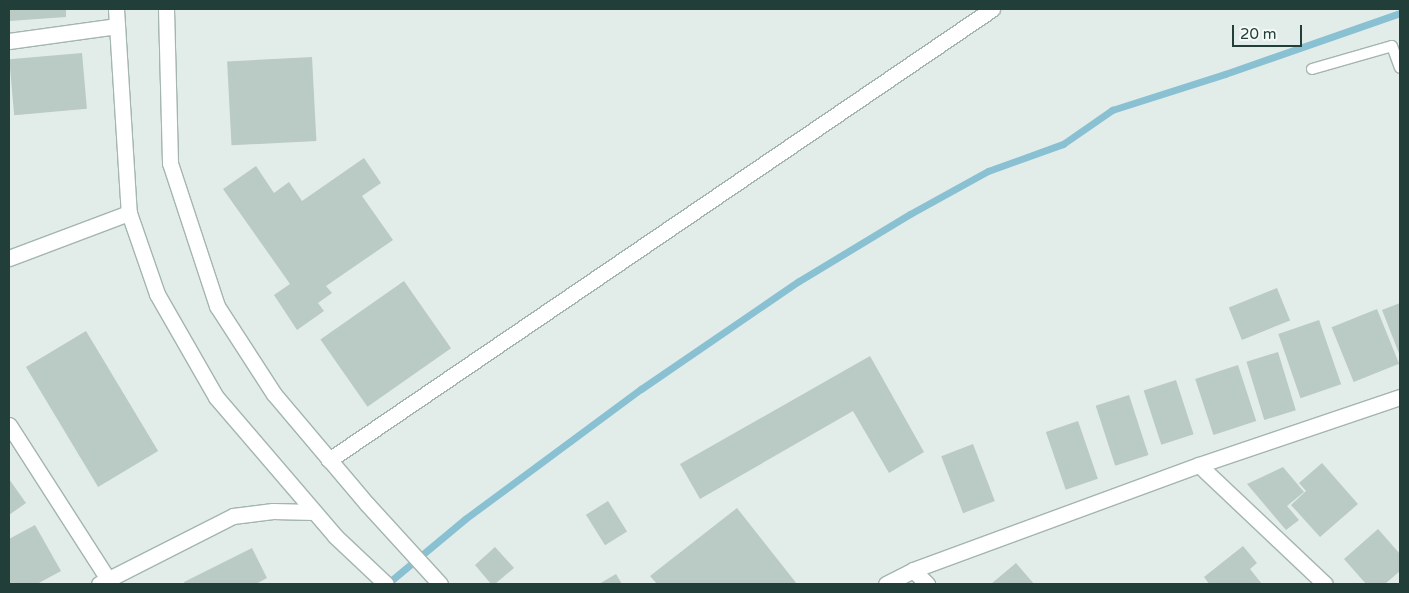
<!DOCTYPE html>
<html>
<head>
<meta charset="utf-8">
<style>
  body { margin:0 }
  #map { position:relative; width:1409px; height:593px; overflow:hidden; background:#e2ede9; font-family:"Varela Round",sans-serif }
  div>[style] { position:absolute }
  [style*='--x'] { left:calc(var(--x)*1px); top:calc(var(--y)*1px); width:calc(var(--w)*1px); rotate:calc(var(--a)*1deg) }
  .stream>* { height:7px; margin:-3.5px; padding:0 3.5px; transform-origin:3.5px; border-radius:3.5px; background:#89c1d3 }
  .building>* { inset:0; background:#bacac5; transform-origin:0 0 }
  .roads { filter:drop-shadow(1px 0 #a4b5b1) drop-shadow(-1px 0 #a4b5b1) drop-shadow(0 1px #a4b5b1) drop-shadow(0 -1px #a4b5b1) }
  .service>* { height:10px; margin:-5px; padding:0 5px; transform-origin:5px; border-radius:5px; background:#fff }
  .minor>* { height:15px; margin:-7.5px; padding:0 7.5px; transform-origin:7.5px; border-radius:7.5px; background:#fff }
  .secondary>* { height:15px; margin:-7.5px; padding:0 7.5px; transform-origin:7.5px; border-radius:7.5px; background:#fff }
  span { translate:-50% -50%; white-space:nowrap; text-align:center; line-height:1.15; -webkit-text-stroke:4px #f3f9f6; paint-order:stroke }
  .frame { position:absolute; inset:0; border:10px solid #213e39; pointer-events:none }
  .scale { position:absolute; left:1232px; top:25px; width:70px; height:22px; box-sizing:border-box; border:2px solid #213e39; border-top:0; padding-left:6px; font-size:15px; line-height:18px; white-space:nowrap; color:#213e39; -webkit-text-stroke:4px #f3f9f6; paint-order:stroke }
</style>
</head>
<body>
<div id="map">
  <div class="stream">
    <div style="--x:387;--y:584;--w:102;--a:-39.8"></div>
    <div style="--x:465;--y:519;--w:219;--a:-36.5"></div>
    <div style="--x:641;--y:389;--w:191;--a:-34.4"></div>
    <div style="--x:799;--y:281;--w:130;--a:-31.1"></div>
    <div style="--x:910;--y:214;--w:89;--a:-28.9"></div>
    <div style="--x:988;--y:171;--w:80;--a:-19.8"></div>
    <div style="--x:1063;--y:144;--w:60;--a:-34.8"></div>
    <div style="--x:1112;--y:110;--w:119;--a:-17.7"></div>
    <div style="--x:1225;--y:74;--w:185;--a:-19.2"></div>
  </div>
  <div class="building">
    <div style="clip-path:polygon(9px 9px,66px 9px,66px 17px,9px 21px)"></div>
    <div style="left:82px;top:53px;width:56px;height:73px;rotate:85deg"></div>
    <div style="left:312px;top:57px;width:84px;height:85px;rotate:87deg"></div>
    <div style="clip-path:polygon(364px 158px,381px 183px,362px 196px,393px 240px,326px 286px,332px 293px,318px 303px,324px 311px,297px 330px,274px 295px,290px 284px,223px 189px,256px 166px,274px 193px,289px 182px,302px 201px)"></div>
    <div style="left:404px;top:281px;width:82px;height:102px;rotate:55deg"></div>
    <div style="left:1277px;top:288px;width:35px;height:52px;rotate:68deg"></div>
    <div style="clip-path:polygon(1400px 303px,1400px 356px,1382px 310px)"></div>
    <div style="left:1377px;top:309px;width:59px;height:49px;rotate:68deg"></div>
    <div style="left:1319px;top:320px;width:68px;height:43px;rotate:71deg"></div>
    <div style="left:86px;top:331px;width:140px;height:70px;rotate:59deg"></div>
    <div style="left:1278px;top:352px;width:61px;height:33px;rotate:73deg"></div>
    <div style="clip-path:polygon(870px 356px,924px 452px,889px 473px,853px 411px,700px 499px,680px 464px)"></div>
    <div style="left:1238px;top:365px;width:59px;height:45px;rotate:72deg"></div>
    <div style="left:1176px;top:380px;width:57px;height:34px;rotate:72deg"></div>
    <div style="left:1129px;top:395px;width:63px;height:35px;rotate:72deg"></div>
    <div style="left:1078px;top:421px;width:61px;height:34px;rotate:71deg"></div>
    <div style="left:973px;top:444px;width:61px;height:34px;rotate:69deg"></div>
    <div style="clip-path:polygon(1322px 463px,1358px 504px,1320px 537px,1291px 505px,1306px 491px,1299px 483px)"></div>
    <div style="clip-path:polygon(1283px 467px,1304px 492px,1287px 506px,1299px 520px,1286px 530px,1247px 484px)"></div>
    <div style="clip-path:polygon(9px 479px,26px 503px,9px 515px)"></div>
    <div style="left:608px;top:501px;width:36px;height:26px;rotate:58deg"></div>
    <div style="clip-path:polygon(737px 508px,797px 584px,657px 584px,650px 576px)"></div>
    <div style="clip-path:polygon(35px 525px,61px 571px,37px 584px,9px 584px,9px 539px)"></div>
    <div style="clip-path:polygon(1378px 529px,1400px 554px,1400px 571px,1385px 584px,1366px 584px,1344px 559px)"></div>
    <div style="clip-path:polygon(1243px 546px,1257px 563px,1250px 569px,1262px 584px,1209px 584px,1204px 577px)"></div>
    <div style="clip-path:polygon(495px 547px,514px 568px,495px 584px,491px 584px,475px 565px)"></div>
    <div style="clip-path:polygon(252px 548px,267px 578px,256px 584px,185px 584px,184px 582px)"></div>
    <div style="clip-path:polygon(1016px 563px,1034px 584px,991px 584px)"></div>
    <div style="clip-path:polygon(616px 574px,622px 584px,599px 584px)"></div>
  </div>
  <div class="roads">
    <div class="service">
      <div style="--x:1312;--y:69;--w:83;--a:-16"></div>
      <div style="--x:1392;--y:46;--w:23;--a:70"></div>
    </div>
    <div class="minor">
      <div style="--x:9;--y:41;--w:109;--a:-7.9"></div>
      <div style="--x:9;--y:258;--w:128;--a:-20.6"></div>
      <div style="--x:9;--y:425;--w:183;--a:57.3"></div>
      <div style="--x:329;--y:460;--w:802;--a:-34.23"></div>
      <div style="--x:1199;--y:465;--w:173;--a:43.4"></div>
      <div style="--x:913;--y:570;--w:20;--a:45"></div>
      <div style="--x:99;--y:584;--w:150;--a:-26.9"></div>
      <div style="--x:233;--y:516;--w:40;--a:-7.1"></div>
      <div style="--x:273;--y:511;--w:41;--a:1.4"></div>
      <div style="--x:886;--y:584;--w:30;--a:-27"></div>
      <div style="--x:913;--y:570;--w:305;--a:-20.2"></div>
      <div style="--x:1199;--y:465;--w:212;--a:-18.7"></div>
    </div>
    <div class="secondary">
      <div style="--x:116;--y:9;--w:204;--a:86.4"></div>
      <div style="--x:129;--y:213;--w:86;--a:70.9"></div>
      <div style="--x:157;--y:294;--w:119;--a:60.2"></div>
      <div style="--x:216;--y:397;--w:183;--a:49.4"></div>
      <div style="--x:335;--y:536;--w:70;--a:43.3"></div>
      <div style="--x:166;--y:9;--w:154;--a:88.5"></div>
      <div style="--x:170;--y:163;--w:151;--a:71.8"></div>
      <div style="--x:217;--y:306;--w:105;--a:57.1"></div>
      <div style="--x:274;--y:394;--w:144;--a:49.8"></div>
      <div style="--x:367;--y:504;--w:108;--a:47.6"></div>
    </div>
  </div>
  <div class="frame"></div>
  <div class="scale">20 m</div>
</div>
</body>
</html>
